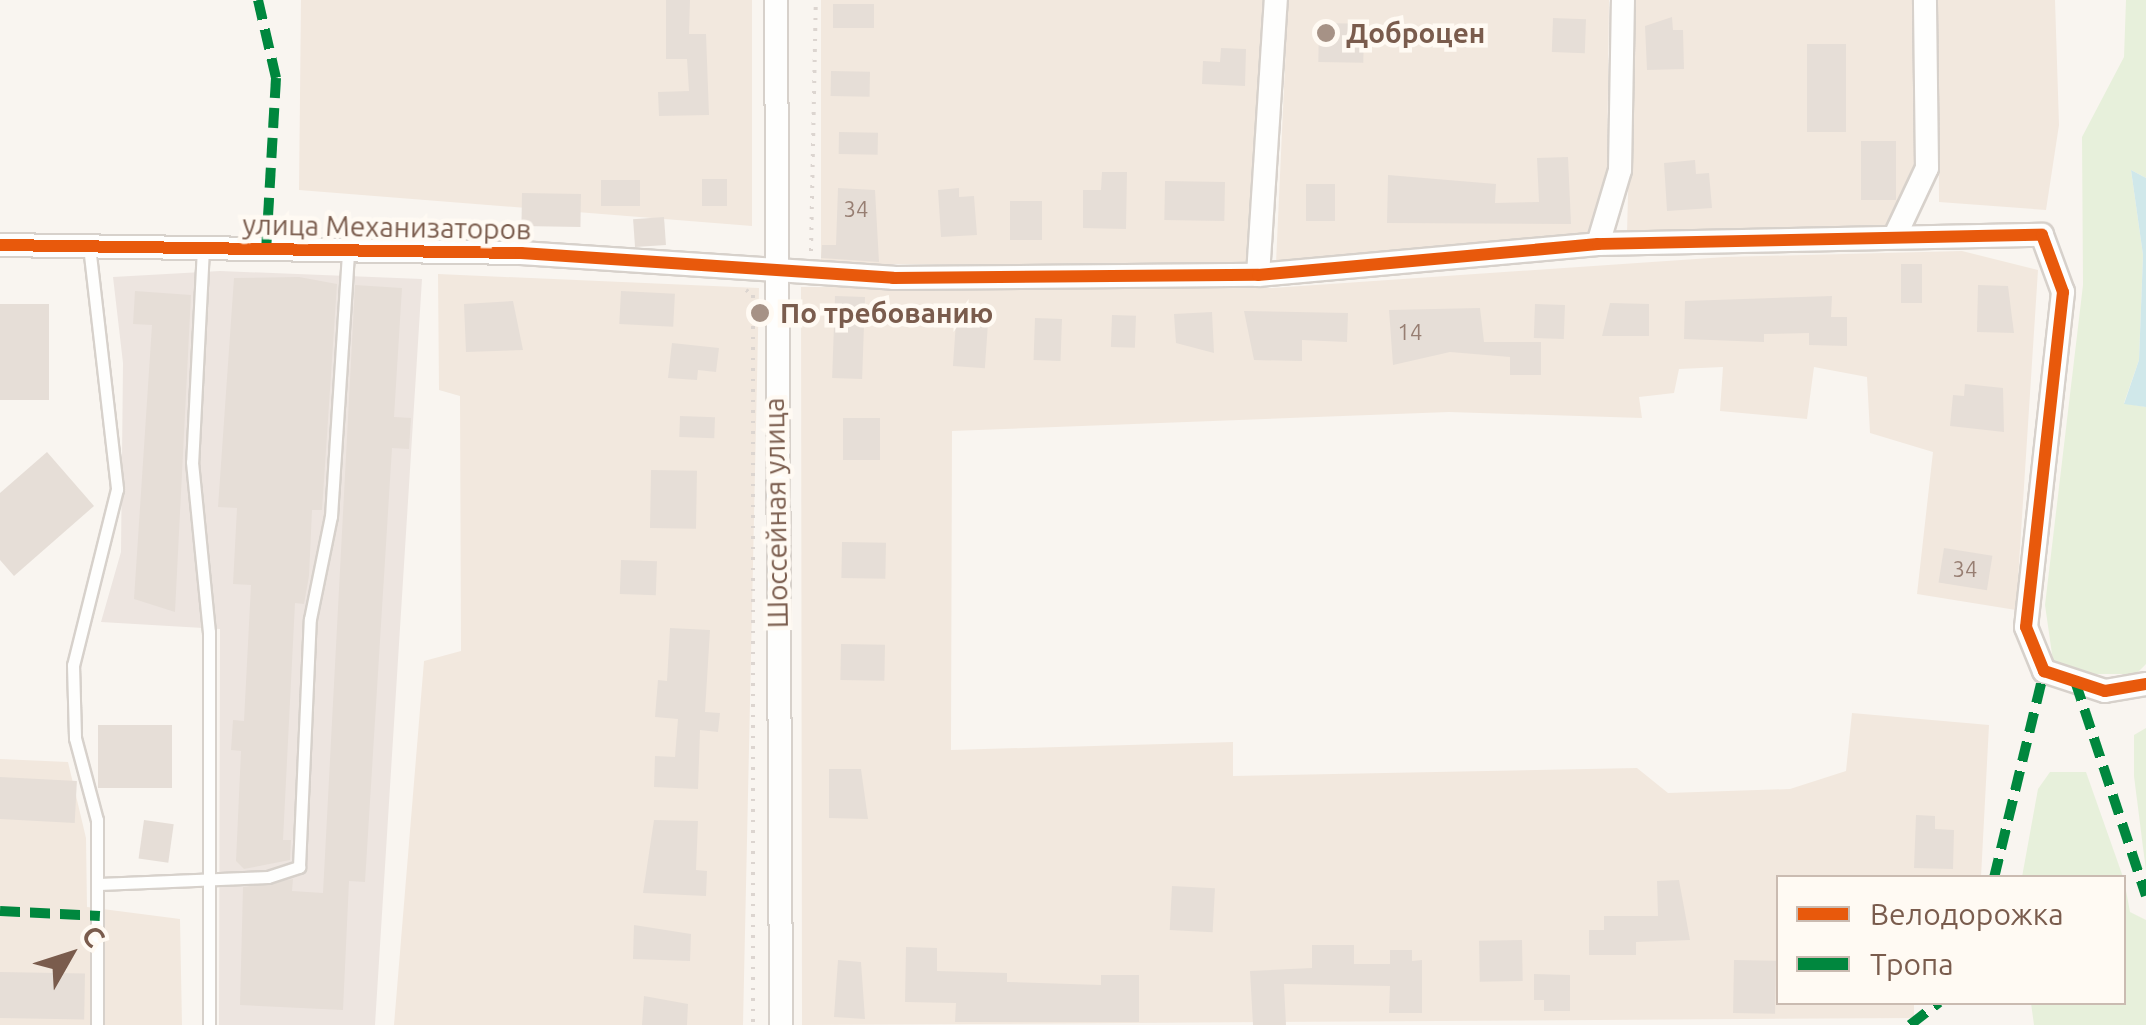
<!DOCTYPE html>
<html>
<head>
<meta charset="utf-8">
<style>
  body { margin:0 }
  #map { position:relative; width:2146px; height:1025px; overflow:hidden; background:#f9f5f0; font-family:Ubuntu,sans-serif }
  div>[style] { position:absolute }
  [style*='--x'] { left:calc(var(--x)*1px); top:calc(var(--y)*1px); width:calc(var(--w)*1px); rotate:calc(var(--a)*1deg) }
  .residential>* { inset:0; background:#f2e8de; transform-origin:0 0 }
  .industrial>* { inset:0; background:#ede5e0 }
  .green>* { inset:0; background:#e7f0db }
  .water>* { inset:0; background:#d0e8ea }
  .building>* { inset:0; background:#e6ded7; transform-origin:0 0 }
  .path>* { height:4px; margin-top:-2px; transform-origin:0; background:repeating-linear-gradient(90deg,#dcd5d0 0 2.5px,transparent 0 10.5px) }
  .roads { filter:drop-shadow(2px 0 #d7d1cb) drop-shadow(-2px 0 #d7d1cb) drop-shadow(0 2px #d7d1cb) drop-shadow(0 -2px #d7d1cb) }
  .lane>* { height:11px; margin:-5.5px; padding:0 5.5px; transform-origin:5.5px; border-radius:5.5px; background:#fefefd }
  .street>* { height:22px; margin:-11px; padding:0 11px; transform-origin:11px; border-radius:11px; background:#fefefd }
  .quiet>* { height:10px; margin-top:-5px; transform-origin:0; background:repeating-linear-gradient(90deg,#00873e 0 20px,transparent 0 30px) }
  .cycleway>* { height:12px; margin:-6px; padding:0 6px; transform-origin:6px; border-radius:6px; background:#e8590c }
  .dots>* { width:28px; height:28px; translate:-50% -50%; box-sizing:border-box; border:5px solid #fffaf3; border-radius:50% }
  span { translate:-50% -50%; white-space:nowrap; text-align:center; line-height:1.15; -webkit-text-stroke:9px #fffaf3; paint-order:stroke }
  .number-label { font-size:22px; color:#977e72 }
  .number-label span { -webkit-text-stroke-width:0 }
  .poi-label { font-size:28px; color:#7a5c4d; font-weight:700 }
  .left { translate:0 -50%; text-align:left }
  .street-label { font-size:28px; color:#7a5c4d }
  .legend { position:absolute; left:1776px; top:875px; width:350px; height:130px; box-sizing:border-box; background:#fffaf3; border:2px solid #cabbb1; margin:0; padding:12px 18px; list-style:none; font-size:30px; color:#7a5c4d }
  .legend li { display:flex; align-items:center; gap:20px; height:50px }
  .legend b { width:50px; border:2px solid #cabbb1 }
  .north { position:absolute; left:20px; top:905px; width:100px; height:100px; -webkit-text-stroke:8px #fffaf3; paint-order:stroke; rotate:51deg; font-size:28px; font-weight:700; line-height:40px; text-align:center; color:#7a5c4d }
  .north::after { content:''; display:block; margin:auto; width:35px; height:45px; background:#7a5c4d; clip-path:polygon(50% 0,100% 100%,50% 72%,0 100%) }
</style>
</head>
<body>
<div id="map">
  <div class="residential">
    <div style="clip-path:polygon(301px 0,752px 0,752px 226px,299px 190px)"></div>
    <div style="left:821px;top:0;width:442px;height:264px"></div>
    <div style="clip-path:polygon(1288px 0,1609px 0,1607px 173px,1593px 234px,1276px 263px)"></div>
    <div style="clip-path:polygon(1633px 0,1917px 0,1919px 167px,1890px 227px,1627px 233px)"></div>
    <div style="clip-path:polygon(1938px 0,2055px 0,2059px 125px,2046px 210px,1939px 202px)"></div>
    <div style="clip-path:polygon(1962px 251px,2038px 270px,2016px 610px,1917px 594px,1933px 452px,1870px 433px,1867px 377px,1814px 367px,1807px 419px,1720px 411px,1723px 367px,1679px 369px,1674px 393px,1639px 397px,1642px 418px,1449px 412px,952px 431px,951px 750px,1233px 742px,1233px 776px,1637px 768px,1668px 793px,1790px 789px,1846px 771px,1852px 713px,1989px 725px,1981px 877px,1778px 878px,1778px 1002px,1914px 1003px,1914px 1018px,802px 1025px,801px 287px,1272px 288px,1725px 257px)"></div>
    <div style="clip-path:polygon(438px 274px,759px 288px,743px 1025px,394px 1025px,424px 661px,461px 651px,460px 396px,439px 390px)"></div>
    <div style="clip-path:polygon(0 759px,68px 762px,86px 838px,87px 907px,180px 919px,182px 1025px,0 1025px)"></div>
  </div>
  <div class="industrial">
    <div style="clip-path:polygon(220px 271px,422px 279px,375px 1025px,219px 1025px,220px 629px,101px 622px,121px 552px,123px 363px,113px 277px)"></div>
  </div>
  <div class="green">
    <div style="clip-path:polygon(2126px 0,2146px 0,2146px 178px,2131px 170px,2143px 255px,2139px 360px,2124px 403px,2146px 407px,2146px 664px,2136px 674px,2087px 674px,2053px 661px,2045px 605px,2083px 285px,2082px 137px,2124px 57px)"></div>
    <div style="clip-path:polygon(2146px 728px,2146px 871px,2134px 776px,2134px 735px)"></div>
    <div style="clip-path:polygon(2050px 772px,2086px 772px,2123px 877px,2022px 877px,2038px 789px)"></div>
    <div style="clip-path:polygon(2124px 880px,2130px 912px,2146px 920px,2146px 1025px,2034px 1025px,2031px 1003px,2124px 1002px)"></div>
  </div>
  <div class="water">
    <div style="clip-path:polygon(2131px 170px,2146px 178px,2146px 407px,2124px 404px,2139px 360px,2143px 255px)"></div>
  </div>
  <div class="building">
    <div style="clip-path:polygon(666px 0,690px 0,689px 34px,706px 34px,709px 115px,659px 116px,658px 92px,689px 91px,687px 59px,666px 59px)"></div>
    <div style="left:833px;top:4px;width:41px;height:24px"></div>
    <div style="clip-path:polygon(1672px 17px,1673px 30px,1683px 30px,1684px 69px,1647px 70px,1645px 26px)"></div>
    <div style="left:1553px;top:18px;width:33px;height:34px;rotate:2deg"></div>
    <div style="left:1319px;top:23px;width:45px;height:39px;rotate:1deg"></div>
    <div style="left:1807px;top:44px;width:39px;height:88px"></div>
    <div style="clip-path:polygon(1221px 48px,1246px 49px,1245px 86px,1202px 84px,1203px 61px,1220px 62px)"></div>
    <div style="left:831px;top:71px;width:39px;height:25px;rotate:1deg"></div>
    <div style="left:839px;top:132px;width:39px;height:22px;rotate:1deg"></div>
    <div style="left:1896px;top:141px;width:59px;height:35px;rotate:90deg"></div>
    <div style="clip-path:polygon(1568px 157px,1571px 224px,1387px 223px,1388px 175px,1496px 184px,1495px 203px,1539px 202px,1537px 158px)"></div>
    <div style="clip-path:polygon(1695px 160px,1696px 174px,1709px 173px,1712px 208px,1667px 211px,1664px 163px)"></div>
    <div style="clip-path:polygon(1102px 172px,1127px 172px,1126px 229px,1083px 228px,1083px 190px,1101px 190px)"></div>
    <div style="left:702px;top:179px;width:25px;height:27px"></div>
    <div style="left:640px;top:180px;width:26px;height:39px;rotate:90deg"></div>
    <div style="left:1225px;top:182px;width:39px;height:60px;rotate:91deg"></div>
    <div style="left:1306px;top:184px;width:29px;height:37px"></div>
    <div style="clip-path:polygon(838px 188px,875px 190px,879px 262px,821px 258px,822px 245px,836px 245px)"></div>
    <div style="clip-path:polygon(959px 188px,959px 197px,974px 196px,977px 235px,941px 237px,938px 190px)"></div>
    <div style="left:522px;top:193px;width:59px;height:33px;rotate:1deg"></div>
    <div style="left:1010px;top:201px;width:32px;height:39px"></div>
    <div style="left:664px;top:217px;width:28px;height:31px;rotate:86deg"></div>
    <div style="left:1901px;top:264px;width:21px;height:39px"></div>
    <div style="clip-path:polygon(299px 277px,337px 284px,322px 510px,312px 510px,309px 576px,304px 604px,295px 603px,283px 840px,291px 840px,290px 860px,244px 869px,236px 861px,241px 751px,231px 750px,233px 720px,244px 721px,251px 585px,233px 584px,237px 508px,218px 507px,234px 278px)"></div>
    <div style="clip-path:polygon(355px 285px,402px 288px,394px 417px,411px 418px,409px 449px,392px 448px,365px 882px,349px 881px,343px 1010px,240px 1005px,243px 887px,293px 879px,292px 891px,323px 893px)"></div>
    <div style="clip-path:polygon(1978px 285px,2008px 286px,2014px 333px,1977px 332px)"></div>
    <div style="clip-path:polygon(135px 291px,191px 295px,175px 612px,134px 599px,152px 325px,133px 324px)"></div>
    <div style="left:621px;top:291px;width:54px;height:33px;rotate:3deg"></div>
    <div style="left:835px;top:296px;width:30px;height:82px;rotate:2deg"></div>
    <div style="clip-path:polygon(1832px 296px,1831px 317px,1847px 317px,1847px 346px,1809px 345px,1809px 333px,1764px 334px,1764px 342px,1684px 339px,1685px 301px)"></div>
    <div style="clip-path:polygon(513px 301px,523px 350px,466px 352px,464px 304px)"></div>
    <div style="clip-path:polygon(1610px 303px,1649px 304px,1649px 336px,1602px 336px)"></div>
    <div style="left:0;top:304px;width:49px;height:96px"></div>
    <div style="left:1535px;top:304px;width:30px;height:34px;rotate:2deg"></div>
    <div style="clip-path:polygon(1480px 308px,1484px 342px,1541px 342px,1541px 375px,1510px 375px,1510px 357px,1450px 352px,1393px 365px,1389px 310px)"></div>
    <div style="clip-path:polygon(1244px 311px,1348px 313px,1347px 342px,1302px 340px,1302px 361px,1254px 360px)"></div>
    <div style="clip-path:polygon(1212px 312px,1214px 353px,1176px 343px,1174px 314px)"></div>
    <div style="left:1112px;top:315px;width:24px;height:32px;rotate:2deg"></div>
    <div style="left:1035px;top:318px;width:27px;height:42px;rotate:2deg"></div>
    <div style="left:956px;top:322px;width:32px;height:44px;rotate:4deg"></div>
    <div style="clip-path:polygon(672px 343px,719px 348px,716px 372px,698px 370px,697px 380px,668px 378px)"></div>
    <div style="clip-path:polygon(1965px 384px,2003px 388px,2004px 432px,1950px 426px,1953px 395px,1964px 396px)"></div>
    <div style="left:680px;top:416px;width:35px;height:21px;rotate:2deg"></div>
    <div style="left:843px;top:418px;width:37px;height:42px"></div>
    <div style="clip-path:polygon(47px 452px,94px 506px,14px 576px,0 560px,0 493px)"></div>
    <div style="left:651px;top:470px;width:46px;height:58px;rotate:1deg"></div>
    <div style="left:842px;top:542px;width:44px;height:36px;rotate:1deg"></div>
    <div style="left:1944px;top:548px;width:49px;height:35px;rotate:9deg"></div>
    <div style="left:621px;top:560px;width:36px;height:34px;rotate:2deg"></div>
    <div style="clip-path:polygon(670px 628px,710px 630px,705px 712px,720px 713px,718px 732px,700px 730px,698px 789px,654px 787px,655px 756px,675px 757px,678px 719px,655px 717px,658px 680px,667px 681px)"></div>
    <div style="left:841px;top:644px;width:44px;height:36px;rotate:1deg"></div>
    <div style="left:98px;top:725px;width:74px;height:63px"></div>
    <div style="clip-path:polygon(829px 769px,861px 769px,868px 819px,829px 818px)"></div>
    <div style="left:0;top:777px;width:77px;height:42px;rotate:3deg"></div>
    <div style="clip-path:polygon(1916px 815px,1935px 816px,1935px 829px,1954px 830px,1953px 869px,1914px 868px)"></div>
    <div style="left:144px;top:820px;width:30px;height:39px;rotate:8deg"></div>
    <div style="clip-path:polygon(654px 820px,698px 821px,696px 870px,707px 871px,706px 896px,643px 893px)"></div>
    <div style="clip-path:polygon(1679px 880px,1690px 940px,1636px 942px,1636px 955px,1589px 955px,1589px 930px,1604px 930px,1604px 916px,1658px 916px,1657px 881px)"></div>
    <div style="left:1172px;top:886px;width:43px;height:44px;rotate:3deg"></div>
    <div style="clip-path:polygon(634px 925px,691px 934px,690px 961px,633px 959px)"></div>
    <div style="left:1522px;top:940px;width:41px;height:43px;rotate:89deg"></div>
    <div style="clip-path:polygon(1312px 945px,1354px 945px,1354px 964px,1390px 964px,1390px 950px,1412px 950px,1412px 961px,1422px 960px,1422px 1013px,1389px 1013px,1390px 986px,1284px 984px,1286px 1025px,1253px 1025px,1250px 971px,1312px 968px)"></div>
    <div style="clip-path:polygon(906px 947px,937px 948px,937px 971px,1007px 973px,1007px 982px,1101px 985px,1101px 975px,1139px 975px,1139px 1022px,955px 1022px,956px 1003px,905px 1002px)"></div>
    <div style="clip-path:polygon(838px 960px,861px 962px,865px 1019px,834px 1017px)"></div>
    <div style="left:1734px;top:960px;width:42px;height:53px;rotate:1deg"></div>
    <div style="left:0;top:972px;width:85px;height:46px;rotate:1deg"></div>
    <div style="clip-path:polygon(1534px 974px,1570px 975px,1570px 1011px,1544px 1011px,1544px 1000px,1534px 1000px)"></div>
    <div style="clip-path:polygon(644px 996px,688px 1004px,687px 1025px,642px 1025px)"></div>
  </div>
  <div class="path">
    <div style="--x:811;--y:251;--w:251;--a:-88.9"></div>
    <div style="--x:746;--y:290;--w:9;--a:36"></div>
    <div style="--x:753;--y:295;--w:730;--a:90"></div>
  </div>
  <div class="roads">
    <div class="lane">
      <div style="--x:89;--y:246;--w:245;--a:83.4"></div>
      <div style="--x:117;--y:489;--w:181;--a:104"></div>
      <div style="--x:73;--y:665;--w:73;--a:88.4"></div>
      <div style="--x:75;--y:738;--w:85;--a:75"></div>
      <div style="--x:97;--y:820;--w:205;--a:90"></div>
      <div style="--x:203;--y:248;--w:214;--a:92.9"></div>
      <div style="--x:192;--y:462;--w:171;--a:84.3"></div>
      <div style="--x:209;--y:632;--w:393;--a:90"></div>
      <div style="--x:99;--y:884;--w:169;--a:-2.4"></div>
      <div style="--x:268;--y:877;--w:33;--a:-18"></div>
      <div style="--x:299;--y:867;--w:248;--a:-87.5"></div>
      <div style="--x:310;--y:619;--w:105;--a:-78.5"></div>
      <div style="--x:331;--y:516;--w:266;--a:-86.3"></div>
    </div>
    <div class="street">
      <div style="--x:776;--y:0;--w:1025;--a:89.72"></div>
      <div style="--x:1895;--y:236;--w:75;--a:-64.8"></div>
      <div style="--x:1927;--y:168;--w:168;--a:-90.7"></div>
      <div style="--x:1598;--y:244;--w:77;--a:-73.4"></div>
      <div style="--x:1620;--y:170;--w:170;--a:-89"></div>
      <div style="--x:0;--y:245;--w:521;--a:0.88"></div>
      <div style="--x:521;--y:253;--w:373;--a:3.8"></div>
      <div style="--x:893;--y:278;--w:365;--a:-0.5"></div>
      <div style="--x:1258;--y:275;--w:341;--a:-5.2"></div>
      <div style="--x:1598;--y:244;--w:444;--a:-1.2"></div>
      <div style="--x:2042;--y:235;--w:61;--a:69.8"></div>
      <div style="--x:2063;--y:292;--w:337;--a:96.3"></div>
      <div style="--x:2026;--y:627;--w:48;--a:67.8"></div>
      <div style="--x:2044;--y:671;--w:64;--a:18.2"></div>
      <div style="--x:2105;--y:691;--w:42;--a:-9.7"></div>
      <div style="--x:1258;--y:275;--w:276;--a:-86.3"></div>
    </div>
  </div>
  <div class="quiet">
    <div style="--x:258;--y:0;--w:80;--a:77"></div>
    <div style="--x:276;--y:78;--w:172;--a:93.3"></div>
    <div style="--x:2075;--y:681;--w:226;--a:71.7"></div>
    <div style="--x:1994;--y:878;--w:213;--a:-76.4"></div>
    <div style="--x:0;--y:911;--w:100;--a:2.9"></div>
    <div style="--x:1910;--y:1025;--w:37;--a:-38"></div>
  </div>
  <div class="cycleway">
    <div style="--x:0;--y:245;--w:521;--a:0.88"></div>
    <div style="--x:521;--y:253;--w:373;--a:3.8"></div>
    <div style="--x:893;--y:278;--w:365;--a:-0.5"></div>
    <div style="--x:1258;--y:275;--w:341;--a:-5.2"></div>
    <div style="--x:1598;--y:244;--w:444;--a:-1.2"></div>
    <div style="--x:2042;--y:235;--w:61;--a:69.8"></div>
    <div style="--x:2063;--y:292;--w:337;--a:96.3"></div>
    <div style="--x:2026;--y:627;--w:48;--a:67.8"></div>
    <div style="--x:2044;--y:671;--w:64;--a:18.2"></div>
    <div style="--x:2105;--y:691;--w:42;--a:-9.7"></div>
  </div>
  <div class="dots">
    <div style="left:1326px;top:33px;background:#a69286"></div>
    <div style="left:760px;top:313px;background:#a69286"></div>
  </div>
  <div class="number-label">
    <span style="left:856px;top:209px">34</span>
    <span style="left:1410px;top:332px">14</span>
    <span style="left:1965px;top:569px">34</span>
  </div>
  <div class="poi-label">
    <span class="left" style="left:1346px;top:33px">Доброцен</span>
    <span class="left" style="left:780px;top:313px">По требованию</span>
  </div>
  <div class="street-label">
    <span style="left:387px;top:227px;rotate:1deg">улица Механизаторов</span>
    <span style="left:776px;top:513px;rotate:-91deg">Шоссейная улица</span>
  </div>
  <ul class="legend">
  <li><b style="height:12px;background:#e8590c"></b>Велодорожка</li>
  <li><b style="height:12px;background:#00873e"></b>Тропа</li>
  </ul>
  <div class="north">С</div>
</div>
</body>
</html>
